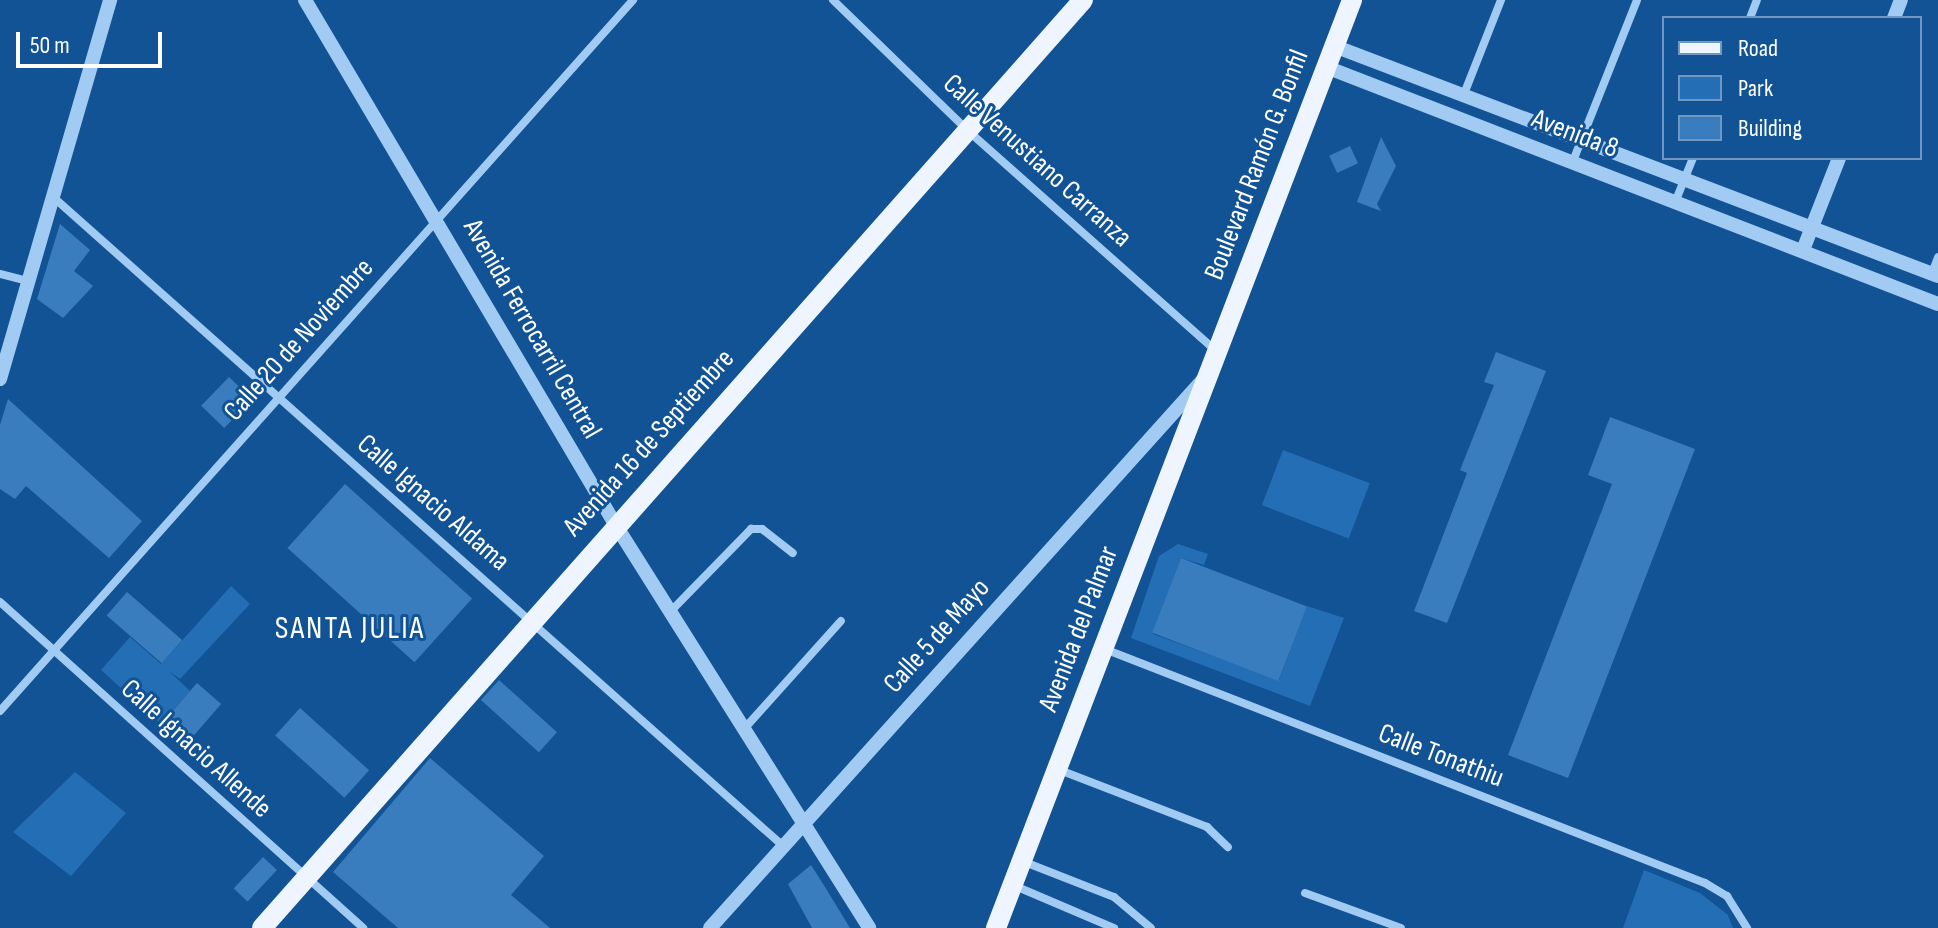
<!DOCTYPE html>
<html>
<head>
<meta charset="utf-8">
<style>
  body { margin:0 }
  #map { position:relative; width:1938px; height:928px; overflow:hidden; background:#125396; font-family:"Sofia Sans Condensed",sans-serif }
  div>[style] { position:absolute }
  [style*='--x'] { left:calc(var(--x)*1px); top:calc(var(--y)*1px); width:calc(var(--w)*1px); rotate:calc(var(--a)*1deg) }
  .green>* { inset:0; background:#246eb5; transform-origin:0 0 }
  .building>* { inset:0; background:#3a7dbe; transform-origin:0 0 }
  .minor>* { height:8px; margin:-4px; padding:0 4px; transform-origin:4px; border-radius:4px; background:#a1cbf3 }
  .tertiary>* { height:14px; margin:-7px; padding:0 7px; transform-origin:7px; border-radius:7px; background:#a1cbf3 }
  .primary>* { height:20px; margin:-10px; padding:0 10px; transform-origin:10px; border-radius:10px; background:#eef5ff }
  span { translate:-50% -50%; white-space:nowrap; text-align:center; line-height:1.15; -webkit-text-stroke:6px #125396; paint-order:stroke }
  .street-label { font-size:28px; color:#fff }
  .quarter-label { font-size:32px; color:#fff; letter-spacing:2px }
  .legend { position:absolute; left:1662px; top:16px; width:260px; height:144px; box-sizing:border-box; background:#125396; border:2px solid #7198c0; margin:0; padding:10px 14px; list-style:none; font-size:24px; color:#fff }
  .legend li { display:flex; align-items:center; gap:16px; height:40px }
  .legend b { width:40px; border:2px solid #7198c0 }
  .scale { position:absolute; left:16px; top:32px; width:146px; height:36px; box-sizing:border-box; border:4px solid #fff; border-top:0; padding-left:10px; font-size:24px; line-height:28px; white-space:nowrap; color:#fff; -webkit-text-stroke:6px #125396; paint-order:stroke }
</style>
</head>
<body>
<div id="map">
  <div class="green">
    <div style="left:1283px;top:450px;width:93px;height:59px;rotate:21deg"></div>
    <div style="clip-path:polygon(1178px 544px,1208px 554px,1204px 565px,1181px 558px,1153px 634px,1279px 680px,1307px 606px,1344px 618px,1310px 706px,1131px 638px,1159px 556px)"></div>
    <div style="clip-path:polygon(231px 586px,250px 604px,180px 679px,169px 671px,190px 691px,161px 724px,101px 670px,130px 637px,161px 664px)"></div>
    <div style="clip-path:polygon(75px 772px,126px 813px,71px 876px,13px 832px)"></div>
    <div style="clip-path:polygon(1644px 870px,1700px 893px,1728px 915px,1733px 928px,1623px 928px)"></div>
  </div>
  <div class="building">
    <div style="clip-path:polygon(1381px 137px,1396px 166px,1377px 204px,1381px 211px,1357px 202px)"></div>
    <div style="left:1350px;top:146px;width:19px;height:23px;rotate:65deg"></div>
    <div style="clip-path:polygon(60px 224px,90px 250px,74px 271px,93px 286px,63px 318px,37px 299px)"></div>
    <div style="clip-path:polygon(1496px 352px,1546px 371px,1447px 623px,1414px 611px,1467px 473px,1460px 470px,1494px 385px,1484px 382px)"></div>
    <div style="left:229px;top:377px;width:32px;height:40px;rotate:44deg"></div>
    <div style="clip-path:polygon(8px 399px,142px 521px,109px 558px,26px 486px,15px 499px,0 489px,0 425px)"></div>
    <div style="clip-path:polygon(1610px 417px,1695px 449px,1568px 778px,1508px 755px,1612px 484px,1588px 475px)"></div>
    <div style="left:345px;top:484px;width:171px;height:86px;rotate:42deg"></div>
    <div style="left:1181px;top:558px;width:135px;height:80px;rotate:21deg"></div>
    <div style="left:127px;top:592px;width:73px;height:31px;rotate:41deg"></div>
    <div style="left:499px;top:680px;width:78px;height:27px;rotate:42deg"></div>
    <div style="left:197px;top:683px;width:32px;height:55px;rotate:41deg"></div>
    <div style="left:300px;top:708px;width:93px;height:37px;rotate:42deg"></div>
    <div style="clip-path:polygon(430px 758px,544px 856px,511px 895px,550px 928px,398px 928px,333px 872px)"></div>
    <div style="left:263px;top:857px;width:19px;height:43px;rotate:43deg"></div>
    <div style="clip-path:polygon(811px 865px,825px 887px,850px 928px,812px 928px,788px 884px)"></div>
  </div>
  <div class="minor">
    <div style="--x:833;--y:0;--w:185;--a:44.1"></div>
    <div style="--x:966;--y:129;--w:333;--a:41.6"></div>
    <div style="--x:1750;--y:18;--w:19;--a:-69"></div>
    <div style="--x:1464;--y:94;--w:101;--a:-68.5"></div>
    <div style="--x:1573;--y:161;--w:173;--a:-68.3"></div>
    <div style="--x:52;--y:196;--w:978;--a:41.64"></div>
    <div style="--x:1676;--y:200;--w:45;--a:-68"></div>
    <div style="--x:1932;--y:273;--w:17;--a:-69"></div>
    <div style="--x:0;--y:274;--w:29;--a:14"></div>
    <div style="--x:0;--y:602;--w:488;--a:41.9"></div>
    <div style="--x:671;--y:611;--w:115;--a:-45.7"></div>
    <div style="--x:751;--y:529;--w:11;--a:0"></div>
    <div style="--x:762;--y:529;--w:39;--a:38"></div>
    <div style="--x:1102;--y:648;--w:647;--a:21.29"></div>
    <div style="--x:1705;--y:883;--w:26;--a:31"></div>
    <div style="--x:1727;--y:896;--w:38;--a:58"></div>
    <div style="--x:0;--y:711;--w:952;--a:-48.32"></div>
    <div style="--x:744;--y:729;--w:145;--a:-48.1"></div>
    <div style="--x:1057;--y:769;--w:161;--a:21.1"></div>
    <div style="--x:1207;--y:827;--w:29;--a:44"></div>
    <div style="--x:1022;--y:861;--w:99;--a:21.4"></div>
    <div style="--x:1114;--y:897;--w:48;--a:40"></div>
    <div style="--x:1013;--y:885;--w:110;--a:23.1"></div>
    <div style="--x:1305;--y:893;--w:102;--a:20"></div>
  </div>
  <div class="tertiary">
    <div style="--x:305;--y:0;--w:609;--a:59.39"></div>
    <div style="--x:615;--y:524;--w:477;--a:57.8"></div>
    <div style="--x:1894;--y:18;--w:19;--a:-69"></div>
    <div style="--x:1334;--y:46;--w:646;--a:20.85"></div>
    <div style="--x:1326;--y:67;--w:656;--a:21.17"></div>
    <div style="--x:1803;--y:250;--w:99;--a:-68.6"></div>
    <div style="--x:0;--y:379;--w:395;--a:-73.8"></div>
    <div style="--x:710;--y:928;--w:736;--a:-48.03"></div>
  </div>
  <div class="primary">
    <div style="--x:262;--y:928;--w:1239;--a:-48.5"></div>
    <div style="--x:996;--y:928;--w:994;--a:-69.01"></div>
  </div>
  <div class="street-label">
    <span style="left:1575px;top:134px;rotate:21deg">Avenida 8</span>
    <span style="left:1037px;top:161px;rotate:42deg">Calle Venustiano Carranza</span>
    <span style="left:1257px;top:165px;rotate:-69deg">Boulevard Ramón G. Bonfil</span>
    <span style="left:532px;top:329px;rotate:60deg">Avenida Ferrocarril Central</span>
    <span style="left:299px;top:340px;rotate:-48deg">Calle 20 de Noviembre</span>
    <span style="left:649px;top:443px;rotate:-48deg">Avenida 16 de Septiembre</span>
    <span style="left:433px;top:503px;rotate:41deg">Calle Ignacio Aldama</span>
    <span style="left:1079px;top:629px;rotate:-69deg">Avenida del Palmar</span>
    <span style="left:937px;top:636px;rotate:-48deg">Calle 5 de Mayo</span>
    <span style="left:196px;top:749px;rotate:42deg">Calle Ignacio Allende</span>
    <span style="left:1441px;top:756px;rotate:21deg">Calle Tonathiu</span>
  </div>
  <div class="quarter-label">
    <span style="left:350px;top:629px">SANTA JULIA</span>
  </div>
  <ul class="legend">
  <li><b style="height:10px;background:#eef5ff"></b>Road</li>
  <li><b style="height:22px;background:#246eb5"></b>Park</li>
  <li><b style="height:22px;background:#3a7dbe"></b>Building</li>
  </ul>
  <div class="scale">50 m</div>
</div>
</body>
</html>
